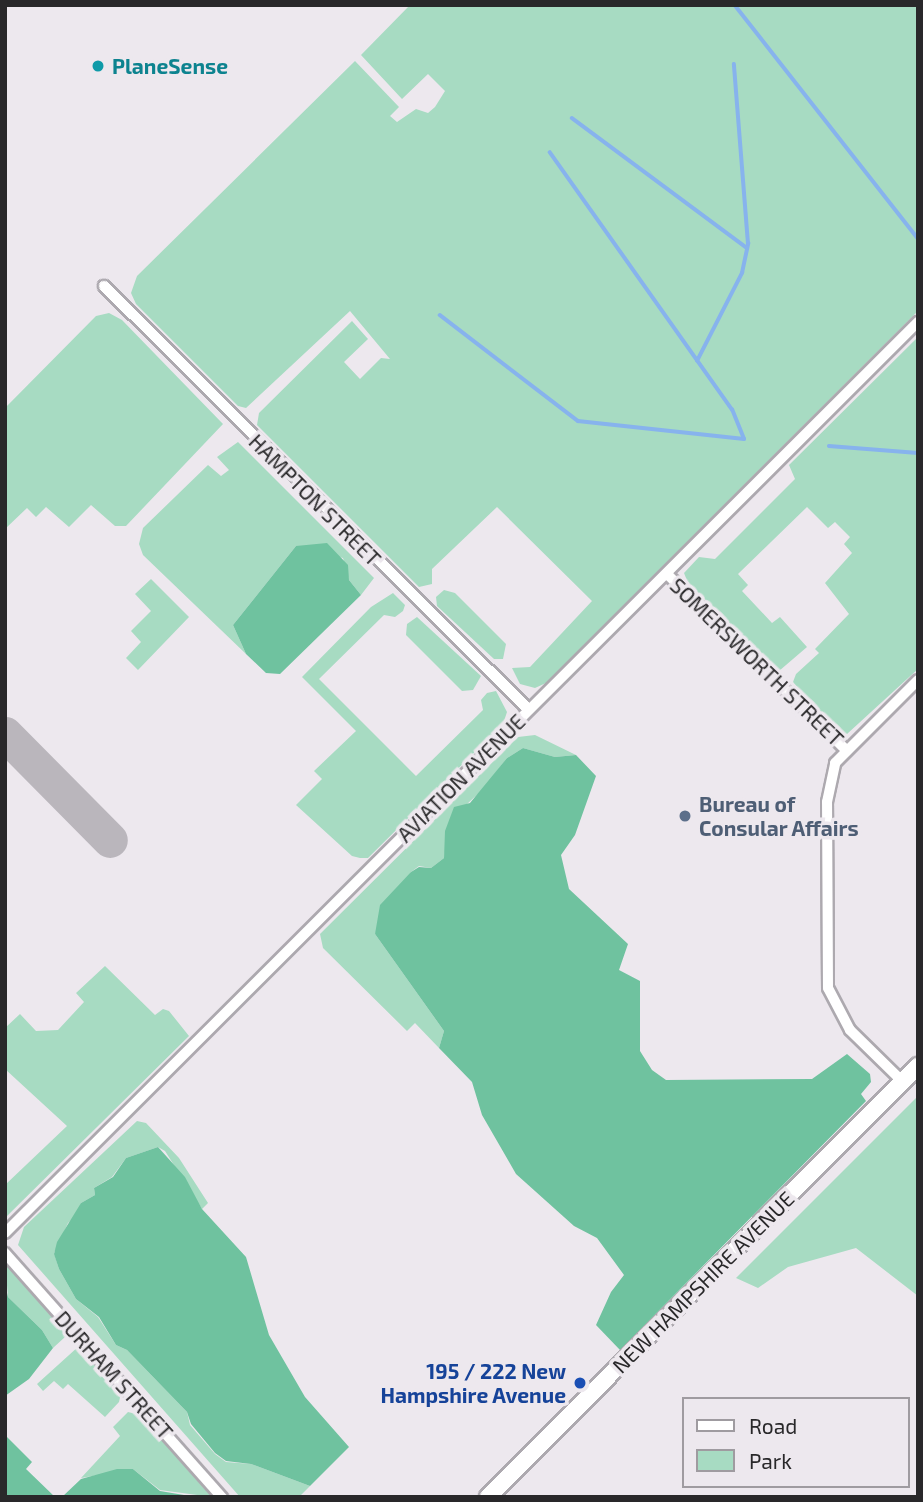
<!DOCTYPE html>
<html>
<head>
<meta charset="utf-8">
<style>
  body { margin:0 }
  #map { position:relative; width:923px; height:1502px; overflow:hidden; background:#ede8ee; font-family:"Exo 2",sans-serif }
  div>[style] { position:absolute }
  [style*='--x'] { left:calc(var(--x)*1px); top:calc(var(--y)*1px); width:calc(var(--w)*1px); rotate:calc(var(--a)*1deg) }
  .green>* { inset:0; background:#a7dbc2 }
  .forest>* { inset:0; background:#6fc29f }
  .stream>* { height:3.5px; margin:-1.75px; padding:0 1.75px; transform-origin:1.75px; border-radius:1.75px; background:#87b3ed }
  .taxiway>* { height:35px; margin:-17.5px; padding:0 17.5px; transform-origin:17.5px; border-radius:17.5px; background:#bab6bc }
  .roads { filter:drop-shadow(2px 0 #ada9af) drop-shadow(-2px 0 #ada9af) drop-shadow(0 2px #ada9af) drop-shadow(0 -2px #ada9af) }
  .street>* { height:10px; margin:-5px; padding:0 5px; transform-origin:5px; border-radius:5px; background:#fff }
  .secondary>* { height:16px; margin:-8px; padding:0 8px; transform-origin:8px; border-radius:8px; background:#fff }
  .dots>* { width:19px; height:19px; translate:-50% -50%; box-sizing:border-box; border:4px solid #ede8ee; border-radius:50% }
  span { translate:-50% -50%; white-space:nowrap; text-align:center; line-height:1.15; -webkit-text-stroke:7px #ede8ee; paint-order:stroke }
  .culture-label { font-size:21px; color:#0d838f; font-weight:700 }
  .left { translate:0 -50%; text-align:left }
  .street-label { font-size:21px; color:#29282a }
  .service-label { font-size:21px; color:#4e5e75; font-weight:700 }
  .transit-label { font-size:21px; color:#164399; font-weight:700 }
  .right { translate:-100% -50%; text-align:right }
  .frame { position:absolute; inset:0; border:7px solid #29282a; pointer-events:none }
  .legend { position:absolute; left:682px; top:1397px; width:228px; height:91px; box-sizing:border-box; background:#ede8ee; border:2px solid #9f9ba0; margin:0; padding:9px 12px; list-style:none; font-size:21px; color:#29282a }
  .legend li { display:flex; align-items:center; gap:14px; height:35px }
  .legend b { width:35px; border:2px solid #9f9ba0 }
</style>
</head>
<body>
<div id="map">
  <div class="green">
    <div style="clip-path:polygon(410px 5px,918px 5px,918px 311px,546px 683px,535px 688px,520px 684px,512px 668px,530px 667px,592px 601px,497px 507px,432px 569px,432px 584px,419px 587px,257px 425px,259px 413px,352px 321px,368px 339px,344px 362px,360px 379px,381px 358px,390px 359px,350px 311px,246px 408px,238px 406px,136px 304px,131px 293px,137px 276px,355px 61px,399px 107px,390px 116px,397px 122px,416px 109px,428px 113px,435px 107px,445px 91px,428px 74px,402px 99px,361px 55px)"></div>
    <div style="clip-path:polygon(109px 313px,122px 320px,223px 424px,126px 526px,115px 526px,91px 505px,69px 527px,46px 507px,36px 517px,27px 508px,5px 529px,5px 408px,96px 316px)"></div>
    <div style="clip-path:polygon(918px 337px,918px 669px,847px 734px,838px 732px,793px 682px,796px 674px,819px 653px,815px 649px,849px 614px,825px 583px,852px 553px,844px 544px,850px 537px,835px 522px,828px 528px,807px 507px,738px 574px,748px 585px,742px 591px,772px 623px,780px 617px,807px 647px,779px 671px,688px 583px,684px 573px,699px 557px,715px 559px,795px 479px,789px 465px)"></div>
    <div style="clip-path:polygon(238px 442px,374px 578px,361px 595px,349px 580px,343px 558px,296px 546px,233px 625px,246px 654px,143px 555px,139px 544px,143px 528px,208px 465px,221px 476px,229px 470px,217px 457px)"></div>
    <div style="clip-path:polygon(151px 579px,189px 617px,138px 670px,126px 658px,141px 642px,131px 631px,151px 611px,135px 594px)"></div>
    <div style="clip-path:polygon(444px 590px,455px 593px,506px 644px,503px 659px,494px 659px,437px 606px,436px 597px)"></div>
    <div style="clip-path:polygon(393px 593px,405px 605px,403px 611px,395px 617px,384px 615px,319px 679px,416px 776px,483px 710px,481px 700px,487px 693px,496px 691px,507px 712px,503px 724px,368px 858px,360px 858px,352px 856px,296px 805px,322px 779px,314px 771px,356px 731px,302px 677px,371px 607px)"></div>
    <div style="clip-path:polygon(417px 617px,481px 676px,473px 690px,462px 691px,406px 635px,407px 624px)"></div>
    <div style="clip-path:polygon(535px 735px,576px 755px,555px 757px,523px 748px,507px 758px,482px 790px,450px 820px,444px 858px,431px 868px,419px 866px,411px 872px,375px 934px,444px 1031px,439px 1048px,415px 1023px,407px 1031px,323px 948px,320px 934px,518px 737px)"></div>
    <div style="clip-path:polygon(105px 966px,155px 1015px,163px 1009px,169px 1011px,189px 1036px,5px 1218px,5px 1185px,67px 1126px,5px 1069px,5px 1028px,20px 1014px,36px 1031px,58px 1030px,84px 1002px,76px 993px)"></div>
    <div style="clip-path:polygon(918px 1096px,918px 1296px,856px 1248px,788px 1267px,758px 1288px,736px 1278px)"></div>
    <div style="clip-path:polygon(137px 1121px,146px 1123px,179px 1158px,208px 1203px,202px 1209px,165px 1151px,158px 1147px,126px 1158px,112px 1177px,94px 1188px,95px 1195px,81px 1203px,79px 1213px,68px 1223px,54px 1253px,59px 1269px,76px 1299px,98px 1317px,116px 1345px,127px 1350px,187px 1412px,190px 1425px,215px 1454px,226px 1462px,251px 1464px,310px 1486px,299px 1497px,240px 1497px,18px 1245px,24px 1227px)"></div>
    <div style="clip-path:polygon(5px 1262px,65px 1330px,65px 1337px,53px 1348px,42px 1330px,8px 1297px)"></div>
    <div style="clip-path:polygon(79px 1346px,121px 1393px,119px 1402px,105px 1417px,68px 1384px,63px 1389px,54px 1381px,43px 1391px,37px 1384px)"></div>
    <div style="clip-path:polygon(128px 1412px,140px 1415px,212px 1497px,160px 1490px,133px 1469px,81px 1478px,120px 1436px,113px 1427px)"></div>
  </div>
  <div class="forest">
    <div style="clip-path:polygon(327px 543px,348px 565px,349px 580px,361px 595px,280px 674px,266px 673px,246px 654px,233px 625px,296px 546px)"></div>
    <div style="clip-path:polygon(523px 748px,555px 757px,576px 755px,596px 776px,575px 835px,561px 855px,569px 889px,628px 944px,619px 970px,640px 981px,640px 1051px,652px 1070px,666px 1080px,812px 1079px,847px 1054px,870px 1074px,871px 1082px,861px 1094px,866px 1101px,620px 1350px,596px 1325px,611px 1292px,624px 1275px,597px 1238px,574px 1226px,516px 1174px,482px 1115px,472px 1082px,439px 1048px,444px 1031px,375px 934px,380px 905px,411px 872px,419px 867px,431px 868px,444px 858px,445px 831px,454px 807px,470px 803px,507px 758px)"></div>
    <div style="clip-path:polygon(158px 1147px,185px 1177px,202px 1209px,246px 1257px,269px 1335px,305px 1397px,349px 1447px,310px 1486px,251px 1464px,226px 1461px,215px 1453px,191px 1424px,187px 1412px,127px 1350px,116px 1345px,99px 1317px,76px 1299px,59px 1269px,54px 1254px,57px 1242px,81px 1203px,95px 1195px,94px 1188px,113px 1177px,126px 1158px)"></div>
    <div style="clip-path:polygon(5px 1284px,8px 1297px,42px 1330px,53px 1348px,29px 1379px,5px 1396px)"></div>
    <div style="clip-path:polygon(5px 1435px,32px 1462px,26px 1469px,55px 1497px,5px 1497px)"></div>
    <div style="clip-path:polygon(117px 1469px,133px 1469px,160px 1491px,196px 1497px,62px 1497px,81px 1479px)"></div>
  </div>
  <div class="stream">
    <div style="--x:735;--y:5;--w:296;--a:51.9"></div>
    <div style="--x:572;--y:118;--w:218;--a:36.6"></div>
    <div style="--x:440;--y:315;--w:174;--a:37.5"></div>
    <div style="--x:578;--y:421;--w:167;--a:6.2"></div>
    <div style="--x:744;--y:439;--w:31;--a:-112"></div>
    <div style="--x:732;--y:410;--w:315;--a:-125.3"></div>
    <div style="--x:697;--y:361;--w:99;--a:-62.9"></div>
    <div style="--x:742;--y:273;--w:30;--a:-78"></div>
    <div style="--x:748;--y:244;--w:180;--a:-94.5"></div>
    <div style="--x:829;--y:446;--w:89;--a:4.5"></div>
  </div>
  <div class="taxiway">
    <div style="--x:5;--y:734;--w:149;--a:45.3"></div>
  </div>
  <div class="roads">
    <div class="street">
      <div style="--x:104;--y:286;--w:600;--a:44.93"></div>
      <div style="--x:667;--y:574;--w:252;--a:44.5"></div>
      <div style="--x:902;--y:1081;--w:73;--a:-135.6"></div>
      <div style="--x:850;--y:1030;--w:47;--a:-117.6"></div>
      <div style="--x:828;--y:988;--w:186;--a:-90.3"></div>
      <div style="--x:827;--y:802;--w:40;--a:-78"></div>
      <div style="--x:835;--y:763;--w:117;--a:-45"></div>
      <div style="--x:5;--y:1233;--w:1290;--a:-44.94"></div>
      <div style="--x:5;--y:1253;--w:327;--a:48.4"></div>
    </div>
    <div class="secondary">
      <div style="--x:488;--y:1497;--w:609;--a:-45.07"></div>
    </div>
  </div>
  <div class="dots">
    <div style="left:98px;top:66px;background:#0f9aa8"></div>
    <div style="left:685px;top:816px;background:#5c6f8a"></div>
    <div style="left:580px;top:1383px;background:#1a4fb4"></div>
  </div>
  <div class="culture-label">
    <span class="left" style="left:112px;top:66px">PlaneSense</span>
  </div>
  <div class="street-label">
    <span style="left:315px;top:500px;rotate:45deg">HAMPTON STREET</span>
    <span style="left:757px;top:662px;rotate:44deg">SOMERSWORTH STREET</span>
    <span style="left:461px;top:778px;rotate:-45deg">AVIATION AVENUE</span>
    <span style="left:703px;top:1282px;rotate:-45deg">NEW HAMPSHIRE AVENUE</span>
    <span style="left:114px;top:1375px;rotate:48deg">DURHAM STREET</span>
  </div>
  <div class="service-label">
    <span class="left" style="left:699px;top:816px">Bureau of<br>Consular Affairs</span>
  </div>
  <div class="transit-label">
    <span class="right" style="left:566px;top:1383px">195 / 222 New<br>Hampshire Avenue</span>
  </div>
  <div class="frame"></div>
  <ul class="legend">
  <li><b style="height:9px;background:#fff"></b>Road</li>
  <li><b style="height:19px;background:#a7dbc2"></b>Park</li>
  </ul>
</div>
</body>
</html>
